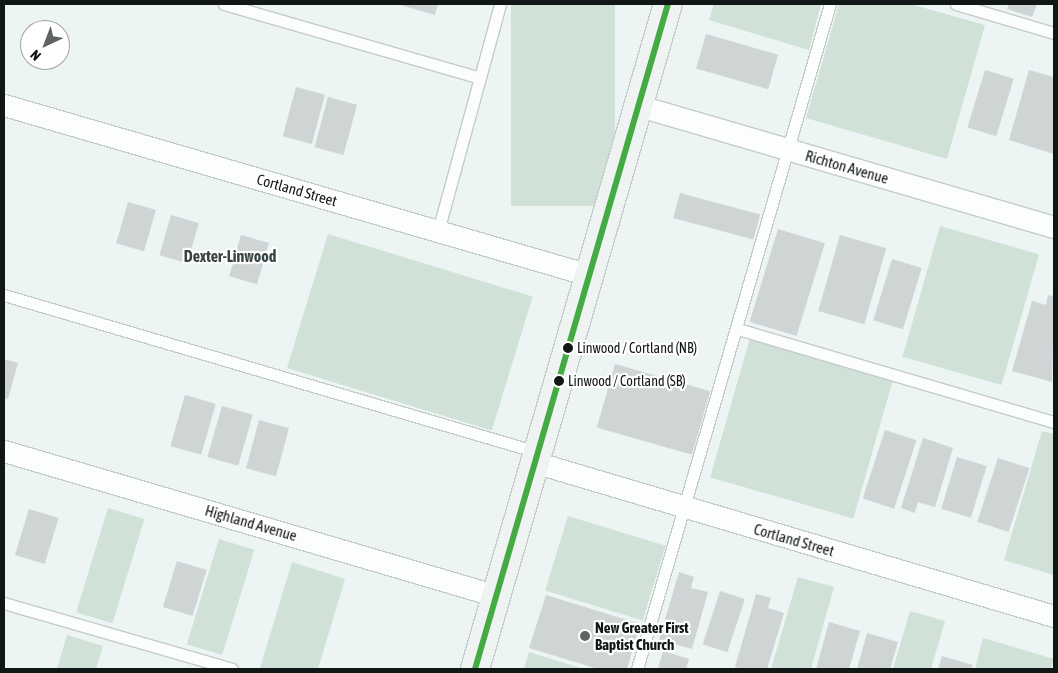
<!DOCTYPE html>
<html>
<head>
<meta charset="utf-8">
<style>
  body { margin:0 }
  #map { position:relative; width:1058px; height:673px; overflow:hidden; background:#ecf4f4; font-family:"Asap Condensed",sans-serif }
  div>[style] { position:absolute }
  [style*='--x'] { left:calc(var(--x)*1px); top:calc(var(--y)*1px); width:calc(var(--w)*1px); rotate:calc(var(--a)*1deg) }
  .green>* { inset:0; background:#d0e1d7; transform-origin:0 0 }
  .building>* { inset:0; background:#cfd4d5; transform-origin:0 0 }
  .roads { filter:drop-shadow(1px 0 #c5cbcb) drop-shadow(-1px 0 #c5cbcb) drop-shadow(0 1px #c5cbcb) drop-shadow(0 -1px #c5cbcb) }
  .lane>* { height:11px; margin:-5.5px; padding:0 5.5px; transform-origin:5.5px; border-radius:5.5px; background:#fcfdfd }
  .street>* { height:21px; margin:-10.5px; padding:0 10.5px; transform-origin:10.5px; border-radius:10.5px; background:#fcfdfd }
  .secondary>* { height:28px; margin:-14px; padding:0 14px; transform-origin:14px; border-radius:14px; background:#eff4f3 }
  .bus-1>* { height:6px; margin:-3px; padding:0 3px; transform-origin:3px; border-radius:3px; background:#44aa42 }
  .dots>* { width:14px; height:14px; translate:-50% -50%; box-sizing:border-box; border:2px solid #fff; border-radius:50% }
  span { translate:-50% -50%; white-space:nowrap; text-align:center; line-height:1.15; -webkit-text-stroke:4.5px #fff; paint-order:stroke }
  .bus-label { font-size:14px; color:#111616 }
  .left { translate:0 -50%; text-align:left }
  .street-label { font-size:15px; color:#111616 }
  .poi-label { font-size:15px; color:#111616; font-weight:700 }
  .neighbourhood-label { font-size:16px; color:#384444; font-weight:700 }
  .frame { position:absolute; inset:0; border:5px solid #111616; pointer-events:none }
  .north { position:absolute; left:20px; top:20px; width:50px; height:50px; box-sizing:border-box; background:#fff; border:1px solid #a0a2a2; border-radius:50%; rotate:223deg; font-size:14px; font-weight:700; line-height:20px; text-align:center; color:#111616 }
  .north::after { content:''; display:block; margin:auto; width:18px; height:22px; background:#5e6464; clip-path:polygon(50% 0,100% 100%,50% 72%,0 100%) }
</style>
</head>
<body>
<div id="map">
  <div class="green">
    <div style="left:511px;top:4px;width:104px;height:202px"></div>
    <div style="clip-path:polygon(714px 4px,821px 4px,809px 50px,709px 20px)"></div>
    <div style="clip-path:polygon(839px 4px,910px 4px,985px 25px,947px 159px,806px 118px)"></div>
    <div style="left:940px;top:226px;width:103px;height:136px;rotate:16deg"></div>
    <div style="left:328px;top:234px;width:214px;height:140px;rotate:17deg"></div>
    <div style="left:750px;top:338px;width:149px;height:145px;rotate:16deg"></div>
    <div style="clip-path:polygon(1042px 431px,1054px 434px,1054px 575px,1004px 560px)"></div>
    <div style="left:108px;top:508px;width:38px;height:109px;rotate:17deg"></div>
    <div style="left:568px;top:516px;width:102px;height:78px;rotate:17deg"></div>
    <div style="left:219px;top:539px;width:37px;height:110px;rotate:17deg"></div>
    <div style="clip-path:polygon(292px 562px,345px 579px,318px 669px,264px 669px,260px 668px)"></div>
    <div style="clip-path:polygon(798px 577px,834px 587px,811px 669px,771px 669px)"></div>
    <div style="clip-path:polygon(910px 611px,945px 621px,931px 669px,893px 669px)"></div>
    <div style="clip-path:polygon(67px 635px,103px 646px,96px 669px,57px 669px)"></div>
    <div style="clip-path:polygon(983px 638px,1054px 659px,1051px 669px,975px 669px)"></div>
    <div style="clip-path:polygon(529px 652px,584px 669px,524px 669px)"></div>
  </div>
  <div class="building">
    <div style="clip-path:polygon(397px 4px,438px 4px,435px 15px)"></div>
    <div style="clip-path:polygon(1009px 4px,1037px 4px,1032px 17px,1007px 9px)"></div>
    <div style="left:706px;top:34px;width:75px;height:36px;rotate:16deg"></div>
    <div style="left:985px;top:70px;width:30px;height:60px;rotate:17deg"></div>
    <div style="clip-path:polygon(1029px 70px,1054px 77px,1054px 154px,1009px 140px)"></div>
    <div style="left:296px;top:87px;width:30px;height:51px;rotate:15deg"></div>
    <div style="left:328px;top:97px;width:30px;height:52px;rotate:15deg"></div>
    <div style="left:680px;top:193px;width:83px;height:26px;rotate:15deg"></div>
    <div style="left:128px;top:202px;width:29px;height:43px;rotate:16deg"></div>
    <div style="left:171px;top:215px;width:29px;height:42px;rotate:16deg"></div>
    <div style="left:778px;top:229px;width:49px;height:97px;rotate:17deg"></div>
    <div style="left:241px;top:235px;width:29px;height:43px;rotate:16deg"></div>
    <div style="left:840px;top:235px;width:48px;height:79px;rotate:16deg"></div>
    <div style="left:892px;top:259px;width:31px;height:64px;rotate:17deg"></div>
    <div style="clip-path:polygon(1048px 295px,1054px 297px,1052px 382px,1012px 371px,1032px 301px,1046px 305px)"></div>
    <div style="clip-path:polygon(4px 359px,18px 363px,8px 399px,4px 398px)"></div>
    <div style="left:615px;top:364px;width:99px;height:66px;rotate:16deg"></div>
    <div style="left:185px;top:395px;width:32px;height:53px;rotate:16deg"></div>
    <div style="left:222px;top:406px;width:32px;height:53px;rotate:16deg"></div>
    <div style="left:259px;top:420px;width:31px;height:50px;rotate:15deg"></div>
    <div style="left:885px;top:430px;width:33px;height:72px;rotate:18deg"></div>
    <div style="clip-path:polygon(923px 438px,953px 448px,935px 507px,918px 502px,915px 513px,901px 508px)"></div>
    <div style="left:957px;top:457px;width:31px;height:54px;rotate:17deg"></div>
    <div style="left:998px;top:458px;width:33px;height:67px;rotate:18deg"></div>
    <div style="left:29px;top:509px;width:31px;height:48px;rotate:17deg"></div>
    <div style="left:177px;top:561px;width:31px;height:48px;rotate:17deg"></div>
    <div style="clip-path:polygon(679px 572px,694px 577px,691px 588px,708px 592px,692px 649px,659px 640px)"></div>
    <div style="left:720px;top:591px;width:26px;height:56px;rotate:18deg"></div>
    <div style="clip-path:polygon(756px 594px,771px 598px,768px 608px,784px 613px,767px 669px,743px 669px,735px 667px)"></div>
    <div style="clip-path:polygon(546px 595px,640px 624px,627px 669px,598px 669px,529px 648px)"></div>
    <div style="clip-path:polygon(829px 622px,860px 631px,849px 669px,816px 669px)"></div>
    <div style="clip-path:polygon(867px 633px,898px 642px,890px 669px,857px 669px)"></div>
    <div style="clip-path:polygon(663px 651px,689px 659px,686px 669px,658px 669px)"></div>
    <div style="clip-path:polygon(942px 656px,973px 665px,971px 669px,938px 669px)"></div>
  </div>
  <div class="roads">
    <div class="lane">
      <div style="--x:224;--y:4;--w:266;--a:16.1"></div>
      <div style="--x:956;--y:4;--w:102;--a:16.5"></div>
      <div style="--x:438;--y:231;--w:235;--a:-74.7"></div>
      <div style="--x:4;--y:295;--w:556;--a:16.41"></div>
      <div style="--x:738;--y:329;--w:329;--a:16.4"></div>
      <div style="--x:4;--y:603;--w:237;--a:16.1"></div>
      <div style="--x:637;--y:669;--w:692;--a:-73.82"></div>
    </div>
    <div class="street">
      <div style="--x:4;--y:105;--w:609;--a:16.2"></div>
      <div style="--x:640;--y:106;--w:431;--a:16.3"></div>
      <div style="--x:4;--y:451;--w:514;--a:16.39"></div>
      <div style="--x:534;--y:462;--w:542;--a:16.5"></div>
    </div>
    <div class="secondary">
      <div style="--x:475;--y:669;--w:692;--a:-73.82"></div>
    </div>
  </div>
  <div class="bus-1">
    <div style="--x:475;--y:669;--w:692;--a:-73.82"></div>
  </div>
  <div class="dots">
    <div style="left:568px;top:348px;background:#111616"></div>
    <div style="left:559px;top:381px;background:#111616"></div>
    <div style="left:585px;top:636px;background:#5e6464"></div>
  </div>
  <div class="bus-label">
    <span class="left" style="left:577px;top:348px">Linwood / Cortland (NB)</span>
    <span class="left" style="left:568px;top:381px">Linwood / Cortland (SB)</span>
  </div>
  <div class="street-label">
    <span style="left:847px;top:167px;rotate:16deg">Richton Avenue</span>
    <span style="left:297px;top:190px;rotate:16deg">Cortland Street</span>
    <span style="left:251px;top:523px;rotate:16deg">Highland Avenue</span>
    <span style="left:794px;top:540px;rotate:16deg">Cortland Street</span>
  </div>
  <div class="poi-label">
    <span class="left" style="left:595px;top:636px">New Greater First<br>Baptist Church</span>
  </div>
  <div class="neighbourhood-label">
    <span style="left:230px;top:256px">Dexter-Linwood</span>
  </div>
  <div class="frame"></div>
  <div class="north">N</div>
</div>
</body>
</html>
